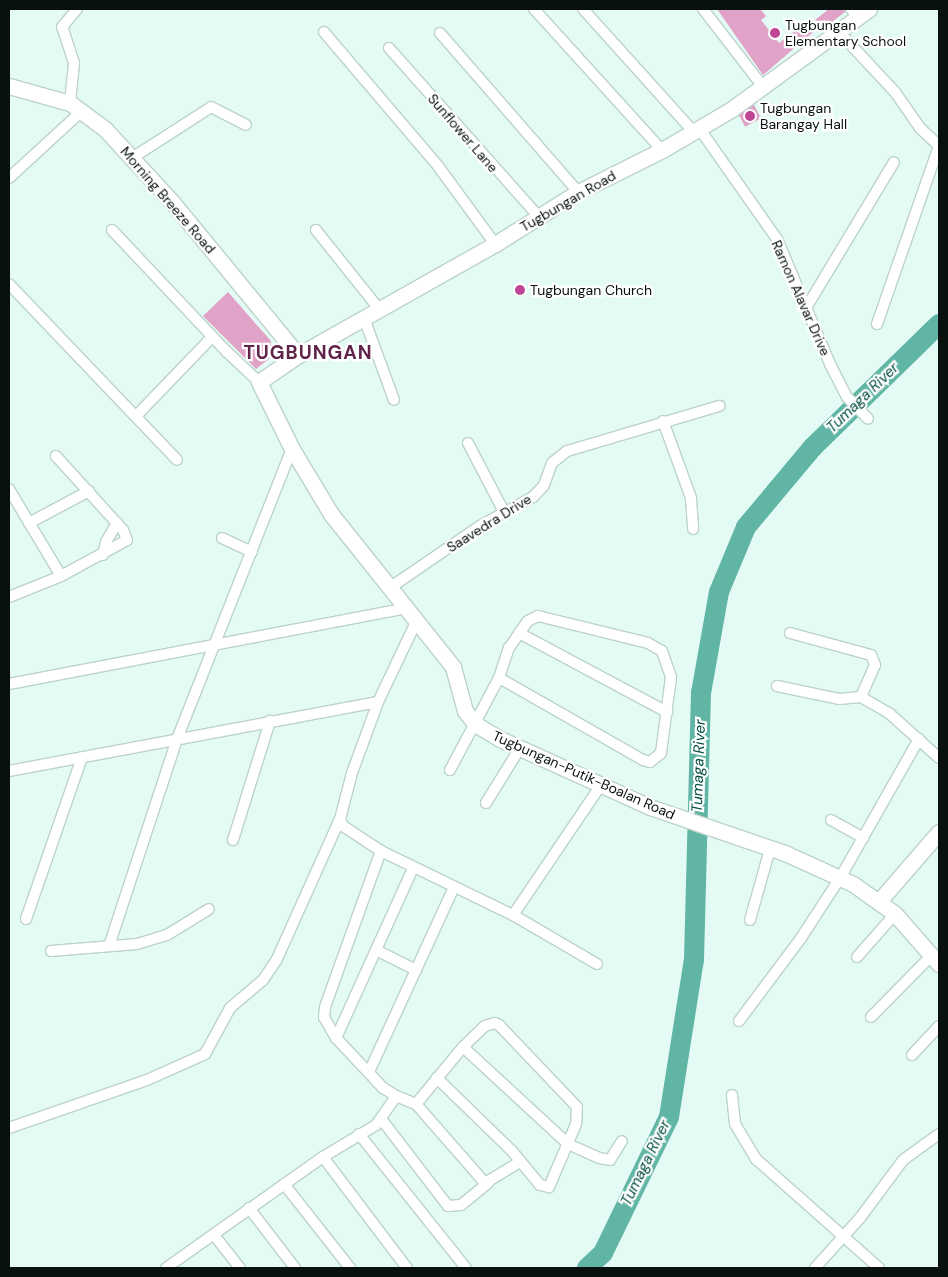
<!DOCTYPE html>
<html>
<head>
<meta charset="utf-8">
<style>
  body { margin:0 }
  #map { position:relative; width:948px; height:1277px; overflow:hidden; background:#e4fbf5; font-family:"DM Sans",sans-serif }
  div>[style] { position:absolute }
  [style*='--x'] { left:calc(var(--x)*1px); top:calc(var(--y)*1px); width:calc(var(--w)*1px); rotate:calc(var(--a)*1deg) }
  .river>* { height:20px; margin:-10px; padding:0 10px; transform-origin:10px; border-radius:10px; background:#61b5a4 }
  .building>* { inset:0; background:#e0a2c6; transform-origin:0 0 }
  .roads { filter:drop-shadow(1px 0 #bcd2cc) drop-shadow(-1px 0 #bcd2cc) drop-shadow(0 1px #bcd2cc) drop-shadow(0 -1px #bcd2cc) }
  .street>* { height:10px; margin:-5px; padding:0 5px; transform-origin:5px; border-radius:5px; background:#fff }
  .secondary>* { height:15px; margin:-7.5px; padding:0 7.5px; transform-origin:7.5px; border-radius:7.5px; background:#fff }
  .dots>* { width:14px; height:14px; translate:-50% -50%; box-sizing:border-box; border:2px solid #fff; border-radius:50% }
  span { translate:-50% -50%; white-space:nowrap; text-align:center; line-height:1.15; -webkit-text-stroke:4.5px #fff; paint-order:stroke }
  .poi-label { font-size:14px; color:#09110f }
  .left { translate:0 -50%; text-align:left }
  .street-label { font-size:14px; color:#09110f }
  .water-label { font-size:15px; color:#004d41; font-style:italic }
  .district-label { font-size:19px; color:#60244b; font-weight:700; letter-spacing:1px }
  .frame { position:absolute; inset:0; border:10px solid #09110f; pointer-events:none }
</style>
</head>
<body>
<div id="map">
  <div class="river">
    <div style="--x:587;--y:1268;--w:22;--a:-43"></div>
    <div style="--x:603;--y:1253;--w:151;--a:-64.1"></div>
    <div style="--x:669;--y:1117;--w:159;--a:-81"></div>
    <div style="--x:694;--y:960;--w:267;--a:-88.5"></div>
    <div style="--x:701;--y:693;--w:103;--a:-79.9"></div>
    <div style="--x:719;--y:592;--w:70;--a:-67.4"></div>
    <div style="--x:746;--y:527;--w:104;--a:-50.1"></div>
    <div style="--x:813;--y:447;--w:176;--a:-44.3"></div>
  </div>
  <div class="building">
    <div style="clip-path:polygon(717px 9px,760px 9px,766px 16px,761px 20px,779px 43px,811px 19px,818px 28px,763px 75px)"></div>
    <div style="clip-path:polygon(829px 9px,844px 9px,845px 12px,823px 29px,815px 20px)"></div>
    <div style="left:754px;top:105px;width:15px;height:18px;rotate:62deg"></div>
    <div style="clip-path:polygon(228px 292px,271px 341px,269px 359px,256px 369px,203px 316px)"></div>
  </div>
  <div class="roads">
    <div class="street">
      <div style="--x:534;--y:9;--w:190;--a:47.8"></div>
      <div style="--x:583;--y:9;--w:164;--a:48"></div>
      <div style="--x:703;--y:9;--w:100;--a:52.3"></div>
      <div style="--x:851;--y:9;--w:11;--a:49"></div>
      <div style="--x:324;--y:32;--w:176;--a:49.6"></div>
      <div style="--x:438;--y:166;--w:97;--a:53.8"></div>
      <div style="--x:839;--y:32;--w:82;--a:47"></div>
      <div style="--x:895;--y:92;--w:44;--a:55.2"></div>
      <div style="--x:920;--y:128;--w:26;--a:43"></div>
      <div style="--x:440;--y:33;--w:211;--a:49"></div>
      <div style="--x:389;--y:48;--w:225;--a:48.4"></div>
      <div style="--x:70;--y:103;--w:40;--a:-84.3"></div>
      <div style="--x:74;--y:63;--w:38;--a:-108"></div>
      <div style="--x:62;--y:27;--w:23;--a:-50"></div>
      <div style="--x:699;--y:128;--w:136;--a:54.9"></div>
      <div style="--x:777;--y:239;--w:136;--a:67"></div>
      <div style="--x:830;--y:364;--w:37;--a:63"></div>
      <div style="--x:847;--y:397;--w:30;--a:46"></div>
      <div style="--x:132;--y:158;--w:94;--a:-32.8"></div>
      <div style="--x:211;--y:107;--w:39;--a:27"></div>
      <div style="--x:9;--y:178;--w:100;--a:-42.6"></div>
      <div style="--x:112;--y:230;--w:166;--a:46.7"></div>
      <div style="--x:226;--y:351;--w:45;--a:43.2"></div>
      <div style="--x:316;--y:230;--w:101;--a:51.4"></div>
      <div style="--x:9;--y:284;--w:243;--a:46.3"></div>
      <div style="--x:806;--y:308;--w:170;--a:-58.9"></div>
      <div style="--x:364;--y:318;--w:87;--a:69.9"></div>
      <div style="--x:877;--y:324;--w:188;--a:-70.8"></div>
      <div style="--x:137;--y:415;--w:108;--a:-46.1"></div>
      <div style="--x:663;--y:421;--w:82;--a:70"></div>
      <div style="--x:691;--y:498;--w:31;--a:86"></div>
      <div style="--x:468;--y:443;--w:78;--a:62.4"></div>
      <div style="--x:9;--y:489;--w:101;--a:59.1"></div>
      <div style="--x:29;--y:523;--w:68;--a:-28.1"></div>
      <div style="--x:222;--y:538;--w:33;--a:25"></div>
      <div style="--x:103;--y:555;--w:13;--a:-77"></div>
      <div style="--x:106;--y:542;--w:22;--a:-60"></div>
      <div style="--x:391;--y:587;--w:108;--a:-34.4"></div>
      <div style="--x:480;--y:526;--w:60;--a:-28.7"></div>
      <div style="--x:533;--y:497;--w:16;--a:-47"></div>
      <div style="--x:544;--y:485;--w:23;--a:-70"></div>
      <div style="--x:552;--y:463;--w:19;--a:-39"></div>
      <div style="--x:567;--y:451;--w:159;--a:-16.5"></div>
      <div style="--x:9;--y:597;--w:56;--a:-22"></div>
      <div style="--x:61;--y:576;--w:75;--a:-28.6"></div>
      <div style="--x:127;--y:540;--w:11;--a:-112"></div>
      <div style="--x:123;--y:530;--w:100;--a:-132.2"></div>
      <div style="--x:417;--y:620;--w:91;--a:115.4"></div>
      <div style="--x:378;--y:702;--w:76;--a:110.1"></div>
      <div style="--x:352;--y:773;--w:48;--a:104.6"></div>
      <div style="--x:340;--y:819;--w:8;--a:67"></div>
      <div style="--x:343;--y:826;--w:45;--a:33.3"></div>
      <div style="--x:381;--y:851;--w:147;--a:25.9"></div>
      <div style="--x:519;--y:633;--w:168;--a:28.1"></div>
      <div style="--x:790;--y:633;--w:84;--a:15.2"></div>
      <div style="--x:871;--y:655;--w:11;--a:68"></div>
      <div style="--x:875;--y:665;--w:35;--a:114"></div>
      <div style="--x:861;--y:697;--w:34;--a:30"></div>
      <div style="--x:890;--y:714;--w:66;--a:41.9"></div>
      <div style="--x:9;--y:684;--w:405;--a:-10.8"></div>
      <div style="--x:777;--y:686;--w:63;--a:11.8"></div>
      <div style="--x:839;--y:699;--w:22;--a:-5"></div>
      <div style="--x:450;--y:770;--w:104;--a:-62"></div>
      <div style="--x:499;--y:678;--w:32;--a:-72"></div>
      <div style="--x:509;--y:648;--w:33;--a:-55"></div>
      <div style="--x:528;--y:621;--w:11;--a:-27"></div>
      <div style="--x:538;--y:616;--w:113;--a:13.8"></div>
      <div style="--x:648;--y:643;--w:16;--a:30"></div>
      <div style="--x:662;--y:651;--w:28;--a:71"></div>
      <div style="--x:671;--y:677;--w:77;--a:97.5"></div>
      <div style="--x:661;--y:753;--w:14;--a:141"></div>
      <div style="--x:650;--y:762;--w:7;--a:-164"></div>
      <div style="--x:643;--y:760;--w:166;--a:-150.3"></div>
      <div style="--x:9;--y:771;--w:375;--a:-10.6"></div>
      <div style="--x:486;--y:803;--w:65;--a:-58.3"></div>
      <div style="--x:831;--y:820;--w:37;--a:29"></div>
      <div style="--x:233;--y:840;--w:125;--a:-72.7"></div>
      <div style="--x:26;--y:919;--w:171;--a:-70.9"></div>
      <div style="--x:750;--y:920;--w:74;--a:-74.3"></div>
      <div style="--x:109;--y:946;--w:218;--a:-71.8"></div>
      <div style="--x:177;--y:739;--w:312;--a:-68.4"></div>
      <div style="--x:376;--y:950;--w:45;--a:26.6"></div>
      <div style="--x:51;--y:951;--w:86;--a:-4.7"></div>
      <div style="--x:137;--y:944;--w:31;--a:-17"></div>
      <div style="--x:167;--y:935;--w:49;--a:-31.8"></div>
      <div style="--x:857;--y:957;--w:57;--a:-48.5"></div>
      <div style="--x:597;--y:964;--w:97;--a:-149.7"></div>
      <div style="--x:513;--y:915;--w:157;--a:-55.9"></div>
      <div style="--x:871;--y:1017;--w:87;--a:-45.5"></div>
      <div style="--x:739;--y:1021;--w:104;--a:-53.2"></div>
      <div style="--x:801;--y:938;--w:72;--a:-57"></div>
      <div style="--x:840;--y:878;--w:160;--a:-60.4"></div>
      <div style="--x:336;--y:1038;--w:187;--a:-65.6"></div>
      <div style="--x:463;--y:1047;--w:143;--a:42.7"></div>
      <div style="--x:568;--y:1144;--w:34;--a:24"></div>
      <div style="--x:599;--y:1158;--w:11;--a:10"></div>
      <div style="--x:610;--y:1160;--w:22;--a:-58"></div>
      <div style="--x:912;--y:1055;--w:40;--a:-47"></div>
      <div style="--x:369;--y:1072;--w:201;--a:-65.3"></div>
      <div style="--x:732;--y:1095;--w:29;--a:84"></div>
      <div style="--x:735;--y:1124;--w:41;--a:59"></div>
      <div style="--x:756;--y:1159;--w:164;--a:41.5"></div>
      <div style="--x:396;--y:1096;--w:22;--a:22"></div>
      <div style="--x:416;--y:1104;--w:74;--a:-50.5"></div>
      <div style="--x:463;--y:1047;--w:30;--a:-44"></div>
      <div style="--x:485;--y:1026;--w:10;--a:-17"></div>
      <div style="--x:495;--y:1023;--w:4;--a:27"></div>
      <div style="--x:499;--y:1025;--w:113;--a:46.4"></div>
      <div style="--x:577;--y:1107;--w:17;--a:93"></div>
      <div style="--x:576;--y:1124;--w:69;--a:113.2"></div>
      <div style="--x:549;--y:1187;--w:9;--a:-167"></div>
      <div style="--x:540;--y:1185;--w:44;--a:-129.5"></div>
      <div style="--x:512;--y:1151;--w:105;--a:-135.8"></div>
      <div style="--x:416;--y:1104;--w:105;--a:48.9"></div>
      <div style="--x:485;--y:1183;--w:41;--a:-31"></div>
      <div style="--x:382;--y:1120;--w:108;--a:52.5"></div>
      <div style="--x:448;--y:1206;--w:13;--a:-4"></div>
      <div style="--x:461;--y:1205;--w:35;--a:-39"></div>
      <div style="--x:9;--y:1128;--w:146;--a:-19.2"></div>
      <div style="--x:147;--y:1080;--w:64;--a:-24.1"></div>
      <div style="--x:205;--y:1054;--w:52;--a:-61.5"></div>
      <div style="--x:230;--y:1008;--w:43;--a:-40.3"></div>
      <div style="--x:263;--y:980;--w:25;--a:-56"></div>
      <div style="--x:277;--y:959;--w:154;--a:-65.8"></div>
      <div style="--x:359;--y:1134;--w:171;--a:51.4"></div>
      <div style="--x:323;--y:1157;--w:139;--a:52.9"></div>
      <div style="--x:284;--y:1184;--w:107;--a:51.8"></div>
      <div style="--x:249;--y:1208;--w:76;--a:52.5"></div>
      <div style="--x:214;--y:1235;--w:42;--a:51.8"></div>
      <div style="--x:166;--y:1268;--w:192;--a:-35.3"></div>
      <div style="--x:323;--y:1157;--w:62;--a:-31.1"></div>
      <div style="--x:376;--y:1125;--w:35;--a:-55"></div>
      <div style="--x:396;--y:1096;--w:15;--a:-148"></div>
      <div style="--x:383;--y:1088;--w:69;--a:-133.2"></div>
      <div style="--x:336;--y:1038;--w:24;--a:-120"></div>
      <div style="--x:324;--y:1017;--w:10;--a:-84"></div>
      <div style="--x:325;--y:1007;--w:166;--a:-70.3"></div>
      <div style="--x:815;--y:1268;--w:67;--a:-48"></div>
      <div style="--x:860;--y:1218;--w:72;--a:-53.4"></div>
      <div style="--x:903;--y:1160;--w:44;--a:-35.8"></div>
    </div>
    <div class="secondary">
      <div style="--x:869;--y:9;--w:170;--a:143.9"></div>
      <div style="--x:732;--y:109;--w:81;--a:149.6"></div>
      <div style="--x:662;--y:150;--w:94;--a:153.4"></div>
      <div style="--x:578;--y:192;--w:98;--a:147.9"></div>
      <div style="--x:495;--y:244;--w:226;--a:150.6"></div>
      <div style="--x:298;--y:355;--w:47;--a:145.3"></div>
      <div style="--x:259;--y:382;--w:75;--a:63.8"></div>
      <div style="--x:292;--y:449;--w:76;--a:59"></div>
      <div style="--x:331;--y:514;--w:196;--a:51.4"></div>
      <div style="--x:453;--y:667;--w:46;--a:74.7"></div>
      <div style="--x:465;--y:711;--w:16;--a:52"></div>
      <div style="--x:475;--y:724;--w:29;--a:31"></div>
      <div style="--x:500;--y:739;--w:165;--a:24.4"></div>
      <div style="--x:650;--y:807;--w:145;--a:18.9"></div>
      <div style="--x:787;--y:854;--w:72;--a:24.4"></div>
      <div style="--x:853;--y:884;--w:52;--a:35.5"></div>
      <div style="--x:895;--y:914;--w:67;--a:48.7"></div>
      <div style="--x:9;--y:86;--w:63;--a:15.6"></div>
      <div style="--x:70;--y:103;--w:44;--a:36.6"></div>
      <div style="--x:105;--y:129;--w:100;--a:47.4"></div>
      <div style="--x:173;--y:203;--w:197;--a:50.6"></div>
      <div style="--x:880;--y:900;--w:90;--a:-49.1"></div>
    </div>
  </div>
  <div class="dots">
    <div style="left:775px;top:33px;background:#c04597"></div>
    <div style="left:750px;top:116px;background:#c04597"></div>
    <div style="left:520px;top:290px;background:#c04597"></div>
  </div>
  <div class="poi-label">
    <span class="left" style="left:785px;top:33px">Tugbungan<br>Elementary School</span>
    <span class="left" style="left:760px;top:116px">Tugbungan<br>Barangay Hall</span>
    <span class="left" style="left:530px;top:290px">Tugbungan Church</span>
  </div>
  <div class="street-label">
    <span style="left:463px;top:133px;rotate:49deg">Sunflower Lane</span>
    <span style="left:168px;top:200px;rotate:49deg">Morning Breeze Road</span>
    <span style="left:568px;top:201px;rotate:-30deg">Tugbungan Road</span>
    <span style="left:801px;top:298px;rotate:66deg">Ramon Alavar Drive</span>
    <span style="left:489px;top:523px;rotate:-32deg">Saavedra Drive</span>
    <span style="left:584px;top:775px;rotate:24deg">Tugbungan-Putik-Boalan Road</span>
  </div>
  <div class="water-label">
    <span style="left:863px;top:398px;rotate:-44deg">Tumaga River</span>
    <span style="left:699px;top:766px;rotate:-88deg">Tumaga River</span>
    <span style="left:646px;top:1163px;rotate:-64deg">Tumaga River</span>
  </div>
  <div class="district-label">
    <span style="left:308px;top:353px">TUGBUNGAN</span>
  </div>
  <div class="frame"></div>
</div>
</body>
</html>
